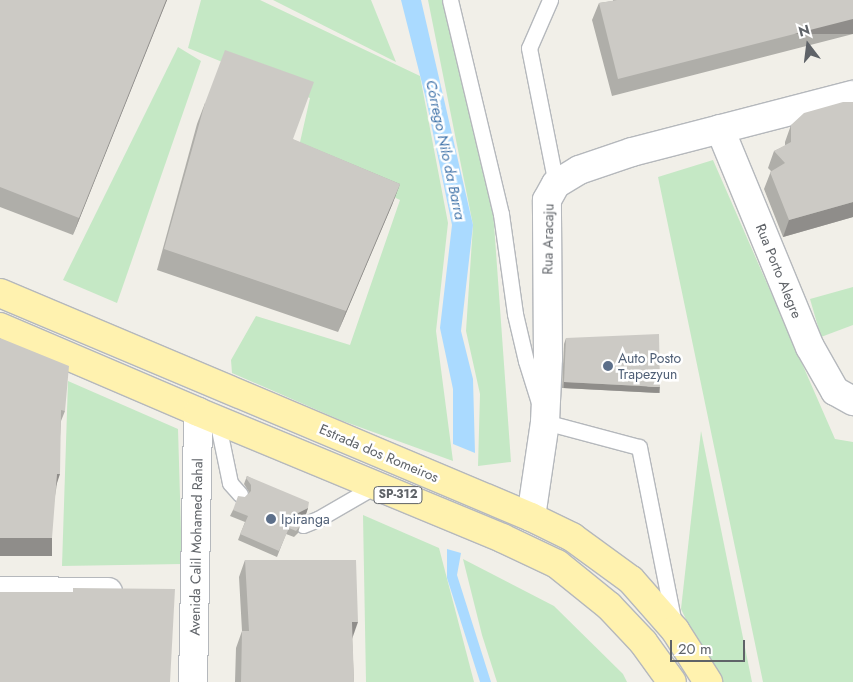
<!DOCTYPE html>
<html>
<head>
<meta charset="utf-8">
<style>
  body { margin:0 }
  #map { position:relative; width:853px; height:682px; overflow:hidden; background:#f1efe8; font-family:Jost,sans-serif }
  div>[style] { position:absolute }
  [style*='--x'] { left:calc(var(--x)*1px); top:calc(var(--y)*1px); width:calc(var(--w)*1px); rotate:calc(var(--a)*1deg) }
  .green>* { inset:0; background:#c5e8c5 }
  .water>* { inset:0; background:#aadaff }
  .roads { filter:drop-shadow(1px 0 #b5b8bc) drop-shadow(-1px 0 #b5b8bc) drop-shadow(0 1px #b5b8bc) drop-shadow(0 -1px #b5b8bc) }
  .service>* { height:15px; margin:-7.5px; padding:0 7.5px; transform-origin:7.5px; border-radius:7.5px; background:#fff }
  .minor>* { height:28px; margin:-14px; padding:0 14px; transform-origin:14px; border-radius:14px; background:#fff }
  .primary>* { height:28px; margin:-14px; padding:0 14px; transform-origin:14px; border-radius:14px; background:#fff2af }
  .wall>* { inset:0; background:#afaea9 }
  .shaded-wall>* { inset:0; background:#8f8d8a; transform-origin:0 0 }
  .building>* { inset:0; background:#cccac5 }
  .dots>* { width:14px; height:14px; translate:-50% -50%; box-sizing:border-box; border:2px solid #fff; border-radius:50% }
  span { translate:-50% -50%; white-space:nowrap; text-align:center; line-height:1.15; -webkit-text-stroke:5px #fff; paint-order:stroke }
  .shield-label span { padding:1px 4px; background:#fff; border:1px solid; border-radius:4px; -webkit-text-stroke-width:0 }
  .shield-label { font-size:12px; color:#5f6368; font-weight:700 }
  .street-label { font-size:14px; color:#5f6368 }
  .service-label { font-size:14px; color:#4e5e75 }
  .left { translate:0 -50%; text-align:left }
  .water-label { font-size:15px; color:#4174aa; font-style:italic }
  .north { position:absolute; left:783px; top:20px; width:50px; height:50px; -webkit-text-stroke:4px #fff; paint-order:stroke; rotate:345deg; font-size:14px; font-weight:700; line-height:20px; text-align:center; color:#5f6368 }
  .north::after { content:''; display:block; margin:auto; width:18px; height:22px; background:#5f6368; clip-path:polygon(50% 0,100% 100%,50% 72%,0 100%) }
  .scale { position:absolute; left:670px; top:640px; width:75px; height:22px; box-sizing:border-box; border:2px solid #5f6368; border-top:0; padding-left:6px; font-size:15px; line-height:18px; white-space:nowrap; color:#5f6368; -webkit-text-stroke:4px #fff; paint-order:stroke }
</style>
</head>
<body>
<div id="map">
  <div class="green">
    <div style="clip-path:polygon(201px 0,260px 0,420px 76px,448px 223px,436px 331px,453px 461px,340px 420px,232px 373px,231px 360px,256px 316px,350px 345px,400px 200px,298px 151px,310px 98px,188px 48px)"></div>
    <div style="clip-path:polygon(273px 0,371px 0,396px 62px)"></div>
    <div style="clip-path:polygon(428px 0,444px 0,493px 210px,511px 462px,478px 466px,480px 394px,466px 331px,473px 225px)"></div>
    <div style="clip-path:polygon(178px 47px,201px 61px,117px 303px,63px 280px)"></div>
    <div style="clip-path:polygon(713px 160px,835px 439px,853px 442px,853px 682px,763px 682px,658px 177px)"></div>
    <div style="clip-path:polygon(853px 287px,853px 325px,821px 337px,810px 299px)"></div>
    <div style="clip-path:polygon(68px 381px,178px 429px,182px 564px,62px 566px)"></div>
    <div style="clip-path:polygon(701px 431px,752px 682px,716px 682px,681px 609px)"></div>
    <div style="clip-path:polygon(363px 515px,439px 548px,474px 682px,366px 682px)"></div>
    <div style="clip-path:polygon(463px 559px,554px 606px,623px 674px,627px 682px,497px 682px,482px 635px)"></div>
  </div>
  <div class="water">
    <div style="clip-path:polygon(401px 0,421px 0,473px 225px,461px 331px,473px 379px,475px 453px,453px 444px,453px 389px,440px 328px,452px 225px,426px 99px)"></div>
    <div style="clip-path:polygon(447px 549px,461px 553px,457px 575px,491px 682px,480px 682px,447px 578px)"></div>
  </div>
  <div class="roads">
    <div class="service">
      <div style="--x:450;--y:0;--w:220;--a:76.6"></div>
      <div style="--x:501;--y:214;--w:101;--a:82"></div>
      <div style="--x:515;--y:314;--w:48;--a:76.8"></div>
      <div style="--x:526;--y:361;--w:64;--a:72.7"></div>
      <div style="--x:545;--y:422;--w:97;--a:14.9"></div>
      <div style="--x:639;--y:447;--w:180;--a:78.8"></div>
      <div style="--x:550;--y:0;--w:52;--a:113.6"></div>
      <div style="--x:529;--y:48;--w:139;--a:78.8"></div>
      <div style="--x:217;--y:420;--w:64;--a:78.3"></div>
      <div style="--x:230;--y:483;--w:15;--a:48"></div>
      <div style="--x:303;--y:525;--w:16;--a:-22"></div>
      <div style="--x:318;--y:519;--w:66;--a:-30.1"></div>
    </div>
    <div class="minor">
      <div style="--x:720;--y:129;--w:236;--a:67.6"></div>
      <div style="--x:810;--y:347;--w:51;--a:60.4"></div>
      <div style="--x:835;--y:391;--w:21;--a:29"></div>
      <div style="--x:531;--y:517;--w:96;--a:-81.6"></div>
      <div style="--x:545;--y:422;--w:64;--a:-87.3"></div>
      <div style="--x:548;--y:358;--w:158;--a:-90.4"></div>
      <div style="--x:547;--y:200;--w:18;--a:-61"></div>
      <div style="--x:556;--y:184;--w:27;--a:-31"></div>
      <div style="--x:579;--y:170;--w:56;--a:-18.8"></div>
      <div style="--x:632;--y:152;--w:228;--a:-14.5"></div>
      <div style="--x:0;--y:591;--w:108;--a:0.5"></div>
      <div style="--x:193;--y:682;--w:270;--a:-88.9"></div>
    </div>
    <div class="primary">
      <div style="--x:0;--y:293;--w:576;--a:22.87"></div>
      <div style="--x:531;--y:517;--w:46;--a:26"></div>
      <div style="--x:572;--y:537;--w:73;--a:36.1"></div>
      <div style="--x:631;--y:580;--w:67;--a:48.7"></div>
      <div style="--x:675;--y:630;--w:62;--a:57.6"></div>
      <div style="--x:0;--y:327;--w:215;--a:23.2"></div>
      <div style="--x:198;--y:412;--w:329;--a:22.5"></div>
      <div style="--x:502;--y:538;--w:61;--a:25.3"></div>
      <div style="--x:557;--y:564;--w:67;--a:38.9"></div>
      <div style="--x:609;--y:606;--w:50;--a:46.6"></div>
      <div style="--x:643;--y:642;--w:49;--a:54.1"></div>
    </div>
  </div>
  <div class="wall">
    <div style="clip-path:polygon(0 0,167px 0,73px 235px,0 207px)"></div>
    <div style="clip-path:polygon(613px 0,853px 0,853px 34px,612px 96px,592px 20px,599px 3px,613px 1px)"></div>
    <div style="clip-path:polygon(853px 102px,853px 217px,783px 237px,764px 189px,771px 171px,768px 168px,774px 151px,785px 146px,785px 142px,791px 125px)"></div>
    <div style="clip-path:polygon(205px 103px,400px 184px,392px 205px,338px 332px,157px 270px,197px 124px)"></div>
    <div style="clip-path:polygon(0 338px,65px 411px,61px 421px,57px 484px,45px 556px,0 556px)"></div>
    <div style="clip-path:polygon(566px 338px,658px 393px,562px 388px,564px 344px)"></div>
    <div style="clip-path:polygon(247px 476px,308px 508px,306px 514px,297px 519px,300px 526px,298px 533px,294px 537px,286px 534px,277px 557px,238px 540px,245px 522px,230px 516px,233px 510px,249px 493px,249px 492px,244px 484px)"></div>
    <div style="clip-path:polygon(245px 560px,352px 637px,354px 682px,235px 682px,236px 648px,242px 631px,239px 577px)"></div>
  </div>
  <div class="shaded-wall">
    <div style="clip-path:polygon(166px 0,167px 0,73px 235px,79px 218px)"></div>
    <div style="left:853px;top:19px;width:15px;height:243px;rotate:90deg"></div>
    <div style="clip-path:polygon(400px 184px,392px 205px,338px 332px,346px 311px)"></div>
    <div style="clip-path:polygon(853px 202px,853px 217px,783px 237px,789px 220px)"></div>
    <div style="left:564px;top:382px;width:96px;height:6px;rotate:3deg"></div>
    <div style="clip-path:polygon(57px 474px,60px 474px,54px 492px)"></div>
    <div style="clip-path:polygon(308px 508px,306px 514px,296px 519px,298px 513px)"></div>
    <div style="left:0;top:538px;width:52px;height:18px"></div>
    <div style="clip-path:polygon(352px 622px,358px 622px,352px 639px)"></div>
  </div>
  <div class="building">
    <div style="clip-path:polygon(0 0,166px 0,79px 218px,0 187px)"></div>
    <div style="clip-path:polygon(617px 0,853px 0,853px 19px,618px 79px,599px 3px)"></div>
    <div style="clip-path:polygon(225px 50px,314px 82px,293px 139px,400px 184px,346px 311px,164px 249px,205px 103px)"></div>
    <div style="clip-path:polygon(843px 102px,853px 102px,853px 202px,789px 220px,770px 172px,785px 163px,774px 151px,791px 142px,791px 125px,804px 113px)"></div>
    <div style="clip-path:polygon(659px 334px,660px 387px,564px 382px,566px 338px)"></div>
    <div style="clip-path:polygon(0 338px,69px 366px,65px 411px,61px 410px,60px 474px,57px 474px,52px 538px,0 538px)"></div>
    <div style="clip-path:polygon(247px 476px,309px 502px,308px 508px,298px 513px,296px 517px,300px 526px,296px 531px,289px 528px,279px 551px,240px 534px,248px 516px,233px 510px,238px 496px,245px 497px,251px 491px,251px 485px,246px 478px)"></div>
    <div style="clip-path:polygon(245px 560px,356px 560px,358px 622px,352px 622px,354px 682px,241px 682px,242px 631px,249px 631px)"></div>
    <div style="clip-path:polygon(73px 588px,175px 589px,170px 682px,0 682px,0 592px,73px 592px)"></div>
  </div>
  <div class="dots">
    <div style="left:608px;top:366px;background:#5c6f8a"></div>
    <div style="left:271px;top:519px;background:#5c6f8a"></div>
  </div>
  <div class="shield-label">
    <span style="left:398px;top:495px">SP-312</span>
  </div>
  <div class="street-label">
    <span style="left:548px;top:239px;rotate:-89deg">Rua Aracaju</span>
    <span style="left:779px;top:271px;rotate:68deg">Rua Porto Alegre</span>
    <span style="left:379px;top:453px;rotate:23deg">Estrada dos Romeiros</span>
    <span style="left:196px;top:547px;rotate:-89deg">Avenida Calil Mohamed Rahal</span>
  </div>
  <div class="service-label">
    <span class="left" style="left:618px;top:366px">Auto Posto<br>Trapezyun</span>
    <span class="left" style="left:281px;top:519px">Ipiranga</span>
  </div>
  <div class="water-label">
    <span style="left:445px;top:150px;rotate:78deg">Córrego Nilo da Barra</span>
  </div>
  <div class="north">N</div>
  <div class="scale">20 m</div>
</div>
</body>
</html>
